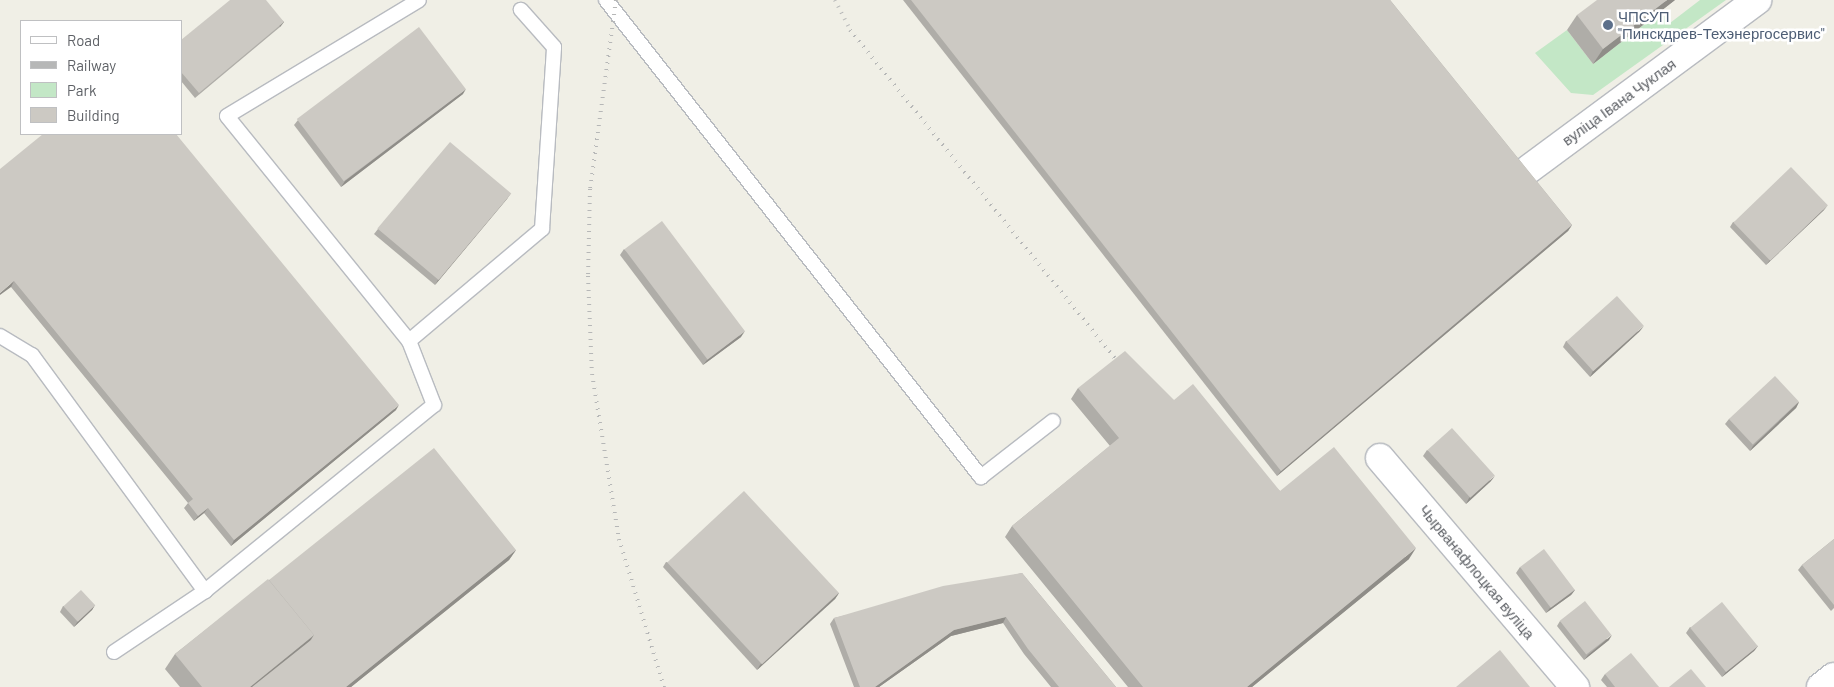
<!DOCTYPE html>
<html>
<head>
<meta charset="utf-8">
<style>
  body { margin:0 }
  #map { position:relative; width:1834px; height:687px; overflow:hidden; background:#f0efe6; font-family:Barlow,sans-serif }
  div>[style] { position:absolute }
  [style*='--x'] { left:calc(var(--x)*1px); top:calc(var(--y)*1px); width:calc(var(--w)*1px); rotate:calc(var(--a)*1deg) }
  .green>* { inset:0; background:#c3e7c6 }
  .roads { filter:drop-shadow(1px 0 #b8bbc0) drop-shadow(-1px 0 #b8bbc0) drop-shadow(0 1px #b8bbc0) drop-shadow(0 -1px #b8bbc0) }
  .service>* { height:14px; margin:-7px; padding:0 7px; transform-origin:7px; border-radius:7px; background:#fff }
  .minor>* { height:28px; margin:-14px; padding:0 14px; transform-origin:14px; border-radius:14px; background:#fff }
  .rail>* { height:4px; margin-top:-2px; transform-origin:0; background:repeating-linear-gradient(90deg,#b6b7b7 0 1px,transparent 0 7px) }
  .wall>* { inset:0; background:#afada8 }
  .shaded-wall>* { inset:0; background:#8f8d88; transform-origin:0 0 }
  .building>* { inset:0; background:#ccc9c3; transform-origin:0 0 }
  .dots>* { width:14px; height:14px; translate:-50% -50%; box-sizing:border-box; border:2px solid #fff; border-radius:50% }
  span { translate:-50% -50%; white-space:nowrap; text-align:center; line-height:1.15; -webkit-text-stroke:5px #fff; paint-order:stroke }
  .service-label { font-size:15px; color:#4e5e75 }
  .left { translate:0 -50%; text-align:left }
  .street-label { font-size:15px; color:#5e6166 }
  .legend { position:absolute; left:20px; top:20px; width:162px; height:115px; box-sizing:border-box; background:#fff; border:1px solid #bfc0c2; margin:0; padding:6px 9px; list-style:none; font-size:15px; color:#5e6166 }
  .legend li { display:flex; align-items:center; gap:10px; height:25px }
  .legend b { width:25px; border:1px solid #bfc0c2 }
</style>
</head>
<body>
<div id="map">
  <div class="green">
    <div style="clip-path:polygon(1700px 0,1726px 0,1593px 95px,1571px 93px,1535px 53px,1567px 30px,1593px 64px,1661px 11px,1670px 23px)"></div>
  </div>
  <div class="roads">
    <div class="service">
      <div style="--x:606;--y:0;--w:607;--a:51.83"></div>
      <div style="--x:981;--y:477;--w:91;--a:-37.9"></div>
      <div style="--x:0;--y:336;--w:37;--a:31"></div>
      <div style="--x:32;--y:355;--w:293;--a:53.8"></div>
      <div style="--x:409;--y:341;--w:174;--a:-40.1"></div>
      <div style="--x:542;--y:229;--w:182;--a:-86.2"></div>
      <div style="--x:554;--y:47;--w:50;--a:-131.7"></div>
      <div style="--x:114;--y:652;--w:110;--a:-33.8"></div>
      <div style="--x:205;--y:591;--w:295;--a:-39.1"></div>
      <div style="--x:434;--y:405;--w:69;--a:-111.3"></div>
      <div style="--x:409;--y:341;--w:289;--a:-129"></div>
      <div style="--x:227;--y:116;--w:224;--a:-31.1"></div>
    </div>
    <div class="minor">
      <div style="--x:1529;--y:169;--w:284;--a:-36.5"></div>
      <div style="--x:1380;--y:458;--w:301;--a:49.6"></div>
      <div style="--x:1821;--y:687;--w:16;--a:-38"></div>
    </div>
  </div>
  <div class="rail">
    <div style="--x:616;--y:0;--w:191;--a:97.8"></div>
    <div style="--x:590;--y:189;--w:87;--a:91.3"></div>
    <div style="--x:588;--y:276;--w:98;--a:87.7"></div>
    <div style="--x:592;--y:374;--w:167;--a:80.7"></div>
    <div style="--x:619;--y:539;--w:155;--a:73.1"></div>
    <div style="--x:835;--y:0;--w:34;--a:63"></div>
    <div style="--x:850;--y:30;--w:425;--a:51.1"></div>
  </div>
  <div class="wall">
    <div style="clip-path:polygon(903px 0,1390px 0,1572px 225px,1568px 231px,1277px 476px)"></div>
    <div style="clip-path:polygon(1675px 0,1593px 64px,1567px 30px,1577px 15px)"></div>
    <div style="clip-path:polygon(284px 22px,280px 27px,195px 98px,181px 81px,181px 40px)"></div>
    <div style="clip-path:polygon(463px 94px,341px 187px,294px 125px,298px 120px)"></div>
    <div style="clip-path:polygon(0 169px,396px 410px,231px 546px,204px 513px,194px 521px,184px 508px,188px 503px,11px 287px)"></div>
    <div style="clip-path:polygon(511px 193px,435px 285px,374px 234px,378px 229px)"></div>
    <div style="clip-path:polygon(1824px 210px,1766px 265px,1730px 227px,1733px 222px)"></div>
    <div style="clip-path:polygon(624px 249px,741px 337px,703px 365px,620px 255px)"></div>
    <div style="clip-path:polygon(1640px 331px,1590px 377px,1563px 347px,1566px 341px)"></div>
    <div style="clip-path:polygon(1078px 388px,1174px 400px,1280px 491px,1409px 559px,1252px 687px,1128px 687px,1005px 537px,1012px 526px,1110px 446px,1071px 399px)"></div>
    <div style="clip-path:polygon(1799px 402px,1796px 408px,1750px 451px,1725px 424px,1729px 419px)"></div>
    <div style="clip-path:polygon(1427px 450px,1491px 481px,1466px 504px,1423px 456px)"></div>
    <div style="clip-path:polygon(1834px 539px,1834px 608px,1831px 611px,1798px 570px,1802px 565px)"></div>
    <div style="clip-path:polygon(516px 550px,509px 560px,351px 687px,180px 687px,165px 669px,175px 654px,269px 580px)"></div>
    <div style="clip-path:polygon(666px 562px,839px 593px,835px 599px,757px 670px,663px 567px)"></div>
    <div style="clip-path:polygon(1520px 567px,1575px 590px,1571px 595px,1546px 613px,1516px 573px)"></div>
    <div style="clip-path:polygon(1022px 573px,1116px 687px,1051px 687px,1024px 654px,1003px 623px,951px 636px,879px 687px,854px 687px,830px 624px,834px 618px)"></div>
    <div style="clip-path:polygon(95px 605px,92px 610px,74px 627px,60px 612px,63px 606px)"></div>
    <div style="clip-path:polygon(1560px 621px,1609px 640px,1584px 660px,1557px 626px)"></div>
    <div style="clip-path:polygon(1690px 627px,1758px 646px,1754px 651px,1722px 677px,1686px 633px)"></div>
    <div style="clip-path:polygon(1605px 674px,1659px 687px,1607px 687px,1601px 680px)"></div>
  </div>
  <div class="shaded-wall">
    <div style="clip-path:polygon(1667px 0,1675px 0,1593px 64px,1603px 49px)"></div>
    <div style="left:284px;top:22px;width:6px;height:111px;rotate:129deg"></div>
    <div style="clip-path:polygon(466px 89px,463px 94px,341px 187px,345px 181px)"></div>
    <div style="clip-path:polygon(511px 193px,507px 199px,435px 285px,438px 280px)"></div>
    <div style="clip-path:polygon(1828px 205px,1824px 210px,1766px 265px,1770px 260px)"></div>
    <div style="clip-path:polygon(1572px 225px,1568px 231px,1277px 476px,1281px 471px)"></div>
    <div style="clip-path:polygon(14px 281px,11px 287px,0 295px,0 293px)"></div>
    <div style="clip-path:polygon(1644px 326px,1640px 331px,1590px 377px,1593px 371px)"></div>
    <div style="clip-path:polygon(745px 331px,741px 337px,703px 365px,707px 360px)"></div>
    <div style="clip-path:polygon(1799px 402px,1796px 408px,1750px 451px,1753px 446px)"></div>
    <div style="clip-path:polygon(399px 405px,396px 410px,231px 546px,234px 540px)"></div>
    <div style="clip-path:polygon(1495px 476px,1491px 481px,1466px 504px,1469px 498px)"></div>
    <div style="clip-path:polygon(208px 508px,204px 513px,194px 521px,198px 516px)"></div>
    <div style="clip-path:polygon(1416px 548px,1409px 559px,1252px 687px,1247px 687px)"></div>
    <div style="clip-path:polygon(516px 550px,509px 560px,351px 687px,346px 687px)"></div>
    <div style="clip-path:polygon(1575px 590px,1571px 595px,1546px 613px,1550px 608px)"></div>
    <div style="clip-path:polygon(839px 593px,835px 599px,757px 670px,760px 665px)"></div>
    <div style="clip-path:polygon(95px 605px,92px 610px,74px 627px,78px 621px)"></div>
    <div style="clip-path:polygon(1006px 617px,1003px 623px,951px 636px,879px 687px,875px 687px,954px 630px)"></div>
    <div style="clip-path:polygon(314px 635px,304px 650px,257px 687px,250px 687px)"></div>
    <div style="clip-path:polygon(1612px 635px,1609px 640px,1584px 660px,1588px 655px)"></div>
    <div style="clip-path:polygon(1758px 646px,1754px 651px,1722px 677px,1726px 672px)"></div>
  </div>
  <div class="building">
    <div style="clip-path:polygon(230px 0,266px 0,284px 22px,199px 93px,181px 72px,181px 40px)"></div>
    <div style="clip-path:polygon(911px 0,1390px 0,1572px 225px,1281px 471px)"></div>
    <div style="clip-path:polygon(1597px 0,1667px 0,1603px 49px,1577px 15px)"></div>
    <div style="left:419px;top:27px;width:78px;height:153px;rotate:53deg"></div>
    <div style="clip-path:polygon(43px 134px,176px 134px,399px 405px,234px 540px,208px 508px,198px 516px,188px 503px,193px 499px,14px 281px,0 293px,0 169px)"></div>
    <div style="left:450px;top:142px;width:80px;height:113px;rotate:40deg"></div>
    <div style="left:1791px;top:167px;width:53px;height:80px;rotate:46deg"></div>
    <div style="left:662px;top:221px;width:138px;height:47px;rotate:53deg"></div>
    <div style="left:1617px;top:296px;width:40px;height:68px;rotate:48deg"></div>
    <div style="clip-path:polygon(1125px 351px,1174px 400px,1193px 384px,1280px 491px,1334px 447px,1416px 548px,1247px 687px,1143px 687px,1012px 526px,1119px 438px,1078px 388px)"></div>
    <div style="left:1775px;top:376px;width:35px;height:63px;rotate:47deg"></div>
    <div style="left:1452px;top:428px;width:64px;height:33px;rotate:48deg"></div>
    <div style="clip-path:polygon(434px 448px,516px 550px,346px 687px,252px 687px,311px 640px,314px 635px,269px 580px)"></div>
    <div style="left:744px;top:491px;width:139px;height:105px;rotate:47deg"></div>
    <div style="clip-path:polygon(1834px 539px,1834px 605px,1802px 565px)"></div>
    <div style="left:1544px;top:549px;width:51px;height:30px;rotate:53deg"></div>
    <div style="clip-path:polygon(1022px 573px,1116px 687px,1059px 687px,1028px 649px,1006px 617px,954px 630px,875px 687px,860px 687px,834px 618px,943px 586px)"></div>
    <div style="clip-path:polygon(268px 579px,314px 635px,250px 687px,202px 687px,175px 654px)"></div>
    <div style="left:81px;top:590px;width:21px;height:24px;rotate:47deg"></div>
    <div style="left:1585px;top:601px;width:43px;height:32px;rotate:52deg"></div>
    <div style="left:1722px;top:602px;width:57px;height:41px;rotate:51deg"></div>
    <div style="clip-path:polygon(1500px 650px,1530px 687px,1456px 687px)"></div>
    <div style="clip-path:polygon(1631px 653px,1659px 687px,1615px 687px,1605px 674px)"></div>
    <div style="clip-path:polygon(1691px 669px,1706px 687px,1669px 687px)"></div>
  </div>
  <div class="dots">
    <div style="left:1608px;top:25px;background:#5c6f8a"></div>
  </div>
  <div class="service-label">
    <span class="left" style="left:1618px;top:25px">ЧПСУП<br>"Пинскдрев-Техэнергосервис"</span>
  </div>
  <div class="street-label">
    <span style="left:1619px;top:102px;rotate:-36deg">вуліца Івана Чуклая</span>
    <span style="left:1477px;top:572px;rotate:50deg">Чырванафлоцкая вуліца</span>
  </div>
  <ul class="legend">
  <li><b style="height:6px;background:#fff"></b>Road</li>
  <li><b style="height:6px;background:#b6b7b7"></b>Railway</li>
  <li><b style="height:14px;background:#c3e7c6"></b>Park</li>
  <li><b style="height:14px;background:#ccc9c3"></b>Building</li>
  </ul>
</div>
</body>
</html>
